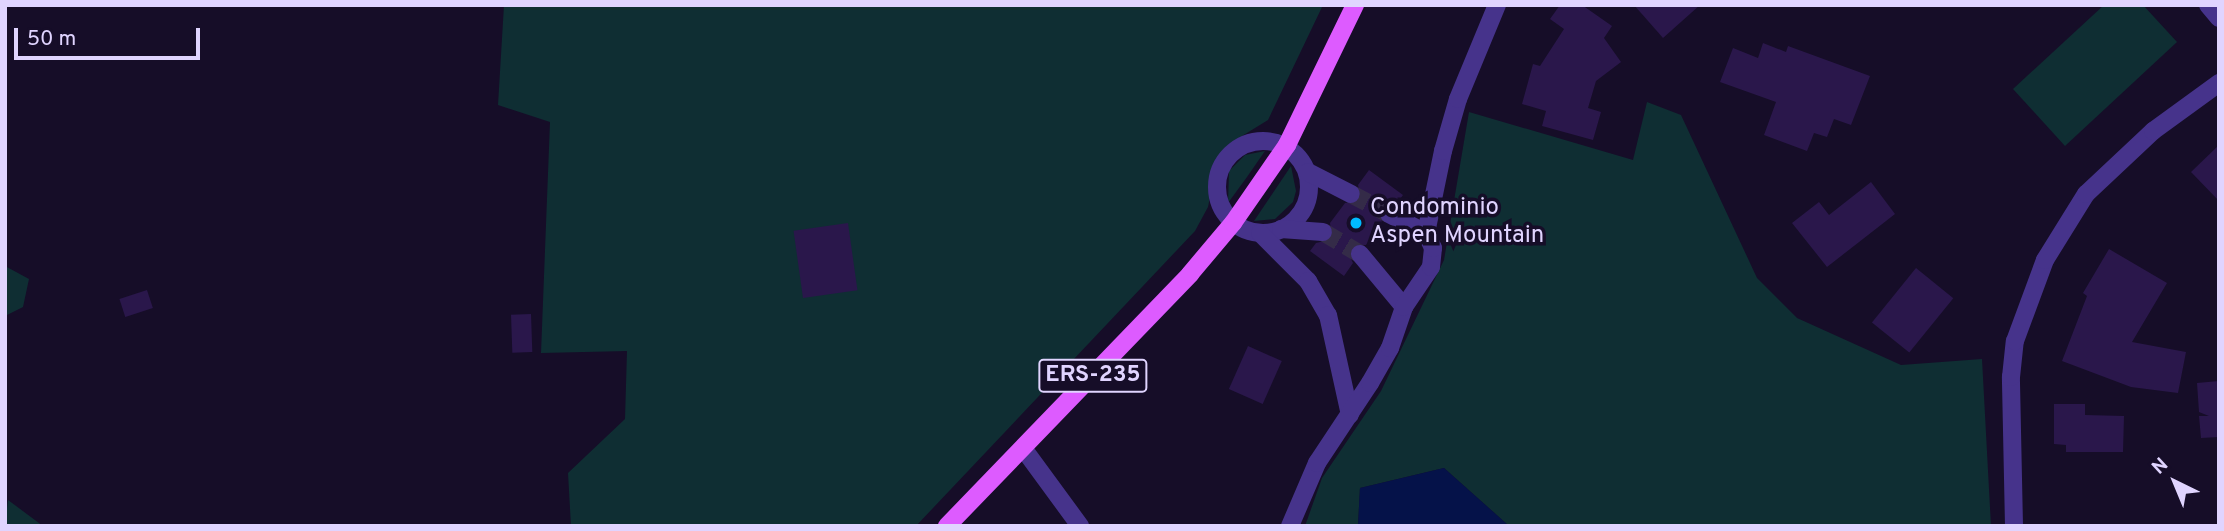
<!DOCTYPE html>
<html>
<head>
<meta charset="utf-8">
<style>
  body { margin:0 }
  #map { position:relative; width:2224px; height:531px; overflow:hidden; background:#160d28; font-family:Overpass,sans-serif }
  div>[style] { position:absolute }
  [style*='--x'] { left:calc(var(--x)*1px); top:calc(var(--y)*1px); width:calc(var(--w)*1px); rotate:calc(var(--a)*1deg) }
  .green>* { inset:0; background:#0f2e33 }
  .water>* { inset:0; background:#051249 }
  .building>* { inset:0; background:#2a174b; transform-origin:0 0 }
  .minor-tunnel>* { height:18px; margin-top:-9px; transform-origin:0; background:repeating-linear-gradient(90deg,#342b48 0 18px,transparent 0 27px) }
  .minor>* { height:18px; margin:-9px; padding:0 9px; transform-origin:9px; border-radius:9px; background:#46338b }
  .minor>.ring { margin:-9px; padding:0; box-sizing:content-box; background:none; border:18px solid #46338b; border-radius:50% }
  .major>* { height:18px; margin:-9px; padding:0 9px; transform-origin:9px; border-radius:9px; background:#dd5bff }
  .dots>* { width:19px; height:19px; translate:-50% -50%; box-sizing:border-box; border:4px solid #160d28; border-radius:50% }
  span { translate:-50% -50%; white-space:nowrap; text-align:center; line-height:1.15; -webkit-text-stroke:7px #160d28; paint-order:stroke }
  .shield-label span { padding:2px 5px; background:#160d28; border:2px solid; border-radius:5px; -webkit-text-stroke-width:0 }
  .shield-label { font-size:23px; color:#e0d4ff; font-weight:700 }
  .poi-label { font-size:24px; color:#e0d4ff }
  .left { translate:0 -50%; text-align:left }
  .frame { position:absolute; inset:0; border:7px solid #e0d4ff; pointer-events:none }
  .north { position:absolute; left:2140px; top:447px; width:70px; height:70px; -webkit-text-stroke:5px #160d28; paint-order:stroke; rotate:317deg; font-size:19px; font-weight:700; line-height:28px; text-align:center; color:#e0d4ff }
  .north::after { content:''; display:block; margin:auto; width:24px; height:32px; background:#e0d4ff; clip-path:polygon(50% 0,100% 100%,50% 72%,0 100%) }
  .scale { position:absolute; left:14px; top:28px; width:186px; height:32px; box-sizing:border-box; border:4px solid #e0d4ff; border-top:0; padding-left:9px; font-size:21px; line-height:24px; white-space:nowrap; color:#e0d4ff; -webkit-text-stroke:5px #160d28; paint-order:stroke }
</style>
</head>
<body>
<div id="map">
  <div class="green">
    <div style="clip-path:polygon(504px 5px,1323px 5px,1268px 120px,1229px 144px,1218px 157px,1208px 207px,1195px 231px,916px 526px,571px 526px,568px 473px,625px 419px,627px 351px,541px 353px,550px 122px,498px 105px)"></div>
    <div style="clip-path:polygon(2104px 5px,2143px 5px,2177px 42px,2065px 146px,2013px 89px)"></div>
    <div style="clip-path:polygon(1647px 102px,1681px 115px,1757px 278px,1797px 318px,1901px 365px,1982px 359px,1991px 526px,1509px 526px,1444px 468px,1360px 488px,1358px 526px,1305px 526px,1322px 478px,1381px 391px,1444px 260px,1469px 112px,1633px 160px)"></div>
    <div style="clip-path:polygon(1265px 151px,1247px 177px,1228px 203px,1229px 171px,1245px 155px)"></div>
    <div style="clip-path:polygon(1291px 166px,1296px 191px,1293px 202px,1275px 219px,1254px 221px)"></div>
    <div style="clip-path:polygon(5px 266px,29px 279px,23px 307px,5px 316px)"></div>
    <div style="clip-path:polygon(8px 500px,43px 526px,5px 526px)"></div>
  </div>
  <div class="water">
    <div style="clip-path:polygon(1444px 468px,1509px 526px,1358px 526px,1360px 488px)"></div>
  </div>
  <div class="building">
    <div style="clip-path:polygon(1560px 5px,1582px 5px,1612px 26px,1604px 38px,1621px 62px,1596px 81px,1588px 108px,1601px 112px,1593px 140px,1542px 126px,1546px 111px,1522px 104px,1533px 64px,1540px 66px,1564px 29px,1550px 19px)"></div>
    <div style="clip-path:polygon(1634px 5px,1700px 5px,1663px 38px)"></div>
    <div style="clip-path:polygon(1763px 43px,1786px 52px,1788px 46px,1870px 76px,1851px 125px,1834px 119px,1827px 137px,1814px 133px,1807px 151px,1764px 135px,1776px 102px,1720px 82px,1733px 48px,1758px 58px)"></div>
    <div style="clip-path:polygon(2219px 145px,2219px 201px,2191px 172px)"></div>
    <div style="clip-path:polygon(1369px 170px,1403px 195px,1396px 205px,1388px 203px,1379px 208px,1382px 223px,1366px 245px,1352px 246px,1349px 255px,1353px 263px,1344px 276px,1310px 251px,1316px 243px,1332px 239px,1330px 223px,1345px 203px,1361px 200px,1358px 185px)"></div>
    <div style="clip-path:polygon(1871px 182px,1895px 214px,1827px 267px,1792px 223px,1819px 202px,1829px 215px)"></div>
    <div style="left:848px;top:223px;width:68px;height:55px;rotate:82deg"></div>
    <div style="clip-path:polygon(2109px 249px,2167px 283px,2132px 342px,2186px 352px,2178px 393px,2131px 387px,2062px 361px,2087px 296px,2083px 293px)"></div>
    <div style="left:1916px;top:268px;width:48px;height:70px;rotate:39deg"></div>
    <div style="left:147px;top:290px;width:19px;height:29px;rotate:72deg"></div>
    <div style="left:531px;top:314px;width:38px;height:20px;rotate:88deg"></div>
    <div style="left:1248px;top:346px;width:37px;height:47px;rotate:24deg"></div>
    <div style="clip-path:polygon(2219px 381px,2219px 437px,2201px 438px,2199px 416px,2209px 416px,2199px 412px,2197px 383px)"></div>
    <div style="clip-path:polygon(2054px 404px,2085px 404px,2085px 415px,2124px 416px,2123px 452px,2066px 452px,2066px 445px,2054px 444px)"></div>
  </div>
  <div class="minor-tunnel">
    <div style="--x:1351;--y:194;--w:43;--a:27.8"></div>
    <div style="--x:1323;--y:232;--w:43;--a:30.7"></div>
  </div>
  <div class="minor">
    <div style="--x:2208;--y:5;--w:17;--a:50"></div>
    <div class="ring" style="left:1217px;top:141px;width:74px;height:74px"></div>
    <div style="--x:1308;--y:172;--w:48;--a:27.1"></div>
    <div style="--x:1389;--y:214;--w:42;--a:27.2"></div>
    <div style="--x:1281;--y:229;--w:42;--a:4.1"></div>
    <div style="--x:1260;--y:233;--w:68;--a:45"></div>
    <div style="--x:1308;--y:281;--w:39;--a:60"></div>
    <div style="--x:1328;--y:315;--w:102;--a:77.6"></div>
    <div style="--x:1360;--y:254;--w:69;--a:50.3"></div>
    <div style="--x:1023;--y:448;--w:97;--a:53.8"></div>
    <div style="--x:1290;--y:526;--w:69;--a:-66.8"></div>
    <div style="--x:1317;--y:463;--w:96;--a:-56.5"></div>
    <div style="--x:1370;--y:383;--w:40;--a:-60.3"></div>
    <div style="--x:1390;--y:348;--w:43;--a:-71.1"></div>
    <div style="--x:1404;--y:307;--w:48;--a:-56"></div>
    <div style="--x:1431;--y:267;--w:19;--a:-84"></div>
    <div style="--x:1433;--y:248;--w:17;--a:-115"></div>
    <div style="--x:1426;--y:233;--w:84;--a:-78.3"></div>
    <div style="--x:1443;--y:151;--w:54;--a:-73.9"></div>
    <div style="--x:1458;--y:99;--w:102;--a:-67.5"></div>
    <div style="--x:2014;--y:526;--w:149;--a:-91.2"></div>
    <div style="--x:2011;--y:377;--w:36;--a:-84"></div>
    <div style="--x:2015;--y:341;--w:86;--a:-69.7"></div>
    <div style="--x:2045;--y:260;--w:78;--a:-58.2"></div>
    <div style="--x:2086;--y:194;--w:92;--a:-43.2"></div>
    <div style="--x:2153;--y:131;--w:82;--a:-36"></div>
  </div>
  <div class="major">
    <div style="--x:947;--y:526;--w:350;--a:-46"></div>
    <div style="--x:1190;--y:274;--w:67;--a:-49.9"></div>
    <div style="--x:1233;--y:223;--w:95;--a:-55.3"></div>
    <div style="--x:1287;--y:145;--w:156;--a:-64.1"></div>
  </div>
  <div class="dots">
    <div style="left:1356px;top:223px;background:#0bf"></div>
  </div>
  <div class="shield-label">
    <span style="left:1093px;top:376px">ERS-235</span>
  </div>
  <div class="poi-label">
    <span class="left" style="left:1370px;top:223px">Condominio<br>Aspen Mountain</span>
  </div>
  <div class="frame"></div>
  <div class="north">N</div>
  <div class="scale">50 m</div>
</div>
</body>
</html>
